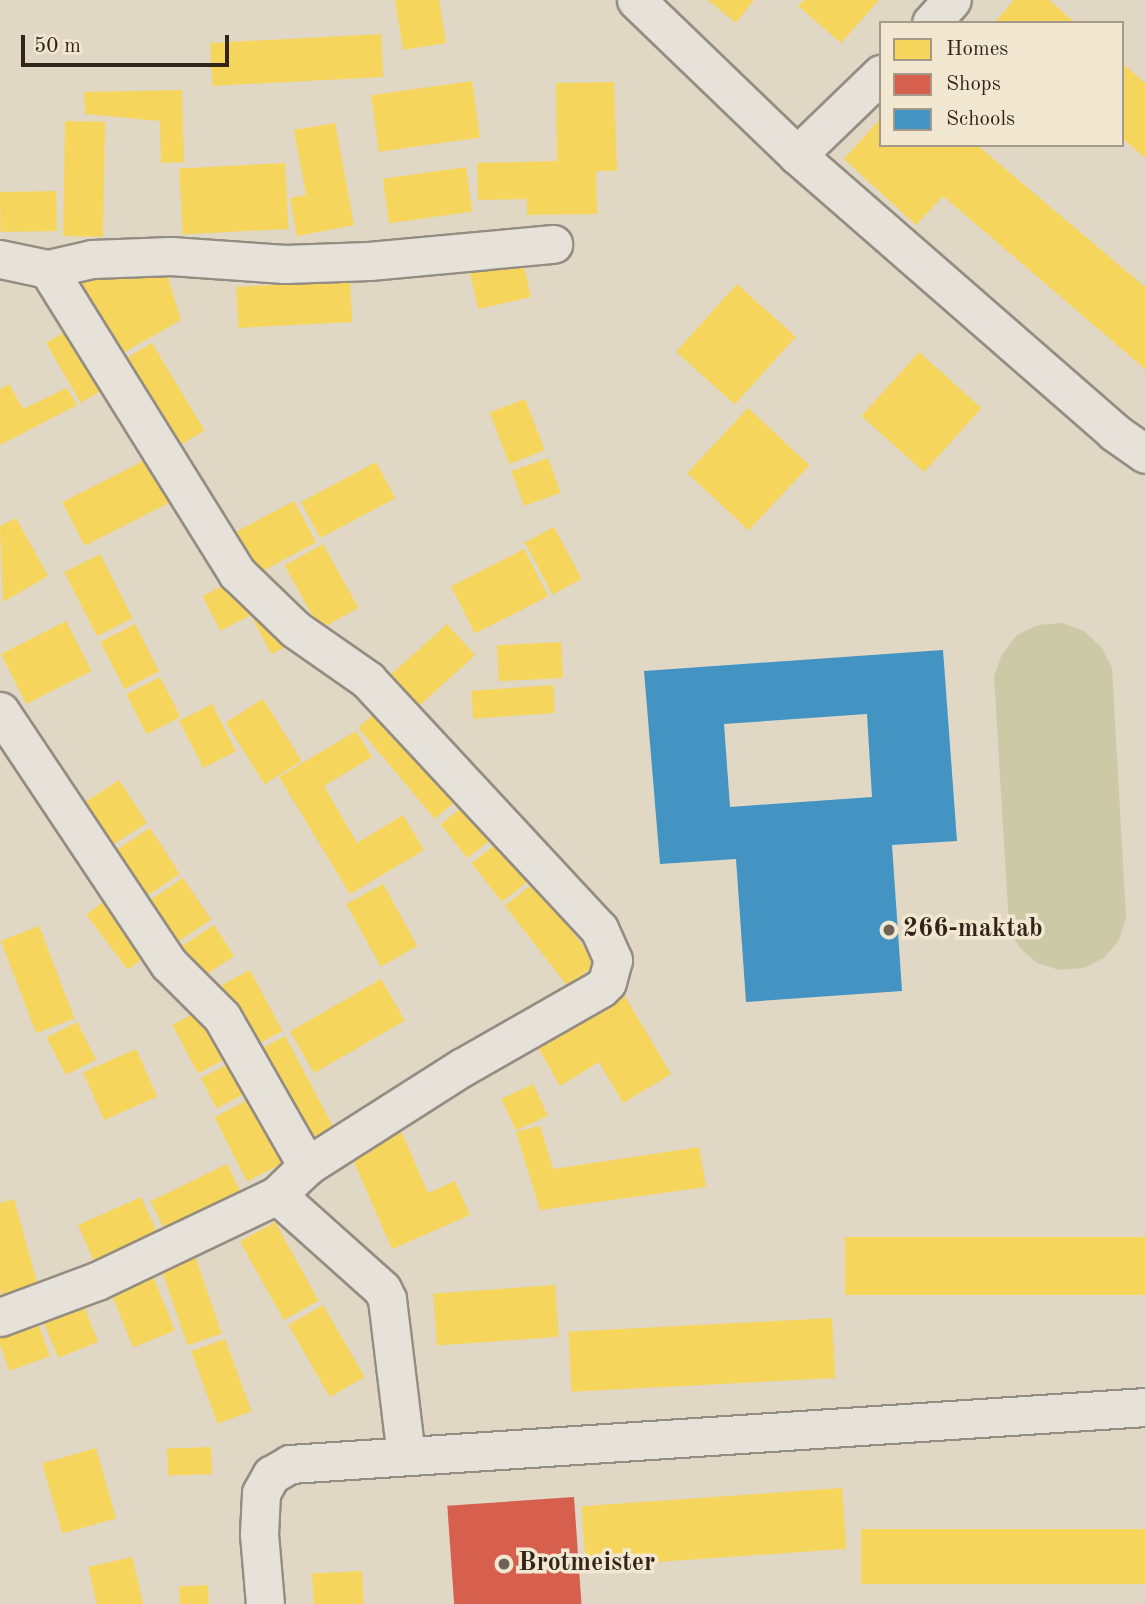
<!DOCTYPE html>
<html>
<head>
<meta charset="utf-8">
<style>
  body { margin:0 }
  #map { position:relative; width:1145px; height:1604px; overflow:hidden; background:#e0d7c5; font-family:"Old Standard TT",serif }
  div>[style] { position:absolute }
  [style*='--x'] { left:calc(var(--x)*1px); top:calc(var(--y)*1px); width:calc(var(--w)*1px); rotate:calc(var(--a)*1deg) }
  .green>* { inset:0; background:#ccc9a6 }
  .homes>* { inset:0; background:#f6d55c; transform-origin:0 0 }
  .shops>* { inset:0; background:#d6604d; transform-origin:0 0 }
  .schools>* { inset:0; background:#4393c3 }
  .roads { filter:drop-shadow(2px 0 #948d82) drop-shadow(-2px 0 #948d82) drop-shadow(0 2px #948d82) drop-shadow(0 -2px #948d82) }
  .minor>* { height:37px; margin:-18.5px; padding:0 18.5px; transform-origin:18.5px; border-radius:18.5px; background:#e7e2d9 }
  .dots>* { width:19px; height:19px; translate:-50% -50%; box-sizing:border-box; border:4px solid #f2e8d2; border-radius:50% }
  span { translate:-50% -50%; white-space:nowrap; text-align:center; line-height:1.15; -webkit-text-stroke:7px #f2e8d2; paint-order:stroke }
  .poi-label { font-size:26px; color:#322419; font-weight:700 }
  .left { translate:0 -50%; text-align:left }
  .legend { position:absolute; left:879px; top:21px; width:245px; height:126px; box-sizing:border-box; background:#f2e8d2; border:2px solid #a59a88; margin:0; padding:9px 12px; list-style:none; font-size:21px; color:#322419 }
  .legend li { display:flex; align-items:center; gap:14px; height:35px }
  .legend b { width:35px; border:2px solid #a59a88 }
  .scale { position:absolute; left:21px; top:35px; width:208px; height:32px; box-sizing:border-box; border:4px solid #322419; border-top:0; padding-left:9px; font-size:21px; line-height:24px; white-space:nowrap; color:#322419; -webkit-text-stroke:5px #f2e8d2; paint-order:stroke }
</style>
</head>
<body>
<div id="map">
  <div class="green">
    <div style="clip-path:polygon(1062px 623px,1084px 631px,1101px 647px,1112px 668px,1126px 917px,1119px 940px,1104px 958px,1083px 968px,1059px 970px,1037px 963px,1019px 947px,1009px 926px,994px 676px,1002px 654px,1017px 635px,1038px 625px)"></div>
  </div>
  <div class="homes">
    <div style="clip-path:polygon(395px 0,439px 0,446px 43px,403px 50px)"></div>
    <div style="clip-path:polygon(708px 0,754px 0,736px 23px)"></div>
    <div style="clip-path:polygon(804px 0,879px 0,841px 43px,798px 6px)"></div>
    <div style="clip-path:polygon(1014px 0,1049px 0,1075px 23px,994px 23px)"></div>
    <div style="left:381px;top:34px;width:43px;height:171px;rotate:87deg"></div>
    <div style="clip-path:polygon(1122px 63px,1145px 83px,1145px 158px,1122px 138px)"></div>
    <div style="left:472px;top:81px;width:57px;height:102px;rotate:82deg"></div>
    <div style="clip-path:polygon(614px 82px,617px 171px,596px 171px,597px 214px,527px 215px,527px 199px,478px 200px,477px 163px,557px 161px,556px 83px)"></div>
    <div style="clip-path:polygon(182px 90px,184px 162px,161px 163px,160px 121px,85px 114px,84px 92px)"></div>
    <div style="clip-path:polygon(881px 118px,881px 145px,977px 145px,1145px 287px,1145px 369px,943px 196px,916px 225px,844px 159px)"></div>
    <div style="left:65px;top:121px;width:40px;height:115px;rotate:1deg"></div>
    <div style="clip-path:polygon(335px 123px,354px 225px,297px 236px,290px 198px,306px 195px,294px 130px)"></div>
    <div style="left:285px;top:163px;width:66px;height:106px;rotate:87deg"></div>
    <div style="left:466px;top:167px;width:45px;height:84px;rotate:82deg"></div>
    <div style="left:56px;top:191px;width:40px;height:56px;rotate:89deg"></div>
    <div style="left:522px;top:258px;width:40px;height:54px;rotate:77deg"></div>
    <div style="clip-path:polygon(164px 265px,181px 320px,112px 359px,68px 278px)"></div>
    <div style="left:350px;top:281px;width:41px;height:114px;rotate:87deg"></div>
    <div style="left:737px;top:284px;width:79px;height:91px;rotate:42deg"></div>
    <div style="left:79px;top:324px;width:69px;height:38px;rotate:60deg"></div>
    <div style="left:152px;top:343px;width:102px;height:39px;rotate:59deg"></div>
    <div style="left:919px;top:352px;width:84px;height:86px;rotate:42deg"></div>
    <div style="clip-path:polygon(9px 384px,23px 409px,67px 388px,77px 405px,0 445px,0 389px)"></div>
    <div style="left:525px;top:399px;width:55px;height:38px;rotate:69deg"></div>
    <div style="left:748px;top:408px;width:84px;height:89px;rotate:43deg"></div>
    <div style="left:548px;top:458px;width:37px;height:39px;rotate:70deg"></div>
    <div style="left:147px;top:459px;width:49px;height:95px;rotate:63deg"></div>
    <div style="left:376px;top:462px;width:41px;height:85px;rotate:62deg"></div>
    <div style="left:294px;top:501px;width:47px;height:73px;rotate:62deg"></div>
    <div style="clip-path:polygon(16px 518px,48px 576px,3px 602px,0 526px)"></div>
    <div style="left:554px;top:527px;width:59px;height:33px;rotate:62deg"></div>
    <div style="left:323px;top:544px;width:73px;height:44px;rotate:61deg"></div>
    <div style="left:524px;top:549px;width:53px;height:82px;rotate:63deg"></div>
    <div style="left:100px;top:554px;width:72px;height:40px;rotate:63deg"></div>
    <div style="left:240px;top:577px;width:39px;height:42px;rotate:63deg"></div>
    <div style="left:272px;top:610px;width:39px;height:21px;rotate:63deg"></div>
    <div style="left:66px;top:621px;width:56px;height:73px;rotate:63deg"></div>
    <div style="left:135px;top:624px;width:53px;height:39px;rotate:63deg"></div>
    <div style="left:447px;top:624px;width:42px;height:81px;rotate:48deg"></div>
    <div style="left:561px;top:642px;width:36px;height:64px;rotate:87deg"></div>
    <div style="left:160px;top:677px;width:45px;height:38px;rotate:63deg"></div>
    <div style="left:553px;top:685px;width:28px;height:82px;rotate:86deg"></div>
    <div style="left:263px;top:699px;width:73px;height:44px;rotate:58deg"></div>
    <div style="left:212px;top:704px;width:53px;height:37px;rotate:63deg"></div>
    <div style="left:385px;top:705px;width:119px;height:35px;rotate:50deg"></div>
    <div style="clip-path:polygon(356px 731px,372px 757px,324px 786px,357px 843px,403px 815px,424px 850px,350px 894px,279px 777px)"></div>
    <div style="left:119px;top:780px;width:51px;height:45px;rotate:57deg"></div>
    <div style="left:469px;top:802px;width:43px;height:36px;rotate:52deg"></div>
    <div style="left:150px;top:828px;width:55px;height:43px;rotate:57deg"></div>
    <div style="left:500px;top:841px;width:49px;height:36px;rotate:52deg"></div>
    <div style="left:183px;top:878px;width:50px;height:43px;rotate:56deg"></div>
    <div style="left:534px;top:883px;width:102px;height:37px;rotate:52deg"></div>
    <div style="left:383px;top:884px;width:71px;height:42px;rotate:61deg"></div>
    <div style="left:107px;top:899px;width:69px;height:26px;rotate:53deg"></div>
    <div style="left:214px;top:925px;width:37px;height:43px;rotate:57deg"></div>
    <div style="left:39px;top:926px;width:99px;height:41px;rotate:69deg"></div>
    <div style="left:250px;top:970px;width:69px;height:32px;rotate:62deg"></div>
    <div style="left:381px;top:979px;width:48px;height:105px;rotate:60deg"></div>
    <div style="clip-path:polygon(623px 993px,671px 1074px,623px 1103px,599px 1062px,560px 1086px,536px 1044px)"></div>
    <div style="left:204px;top:1008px;width:55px;height:36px;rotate:62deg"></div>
    <div style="left:77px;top:1022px;width:42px;height:34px;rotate:63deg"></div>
    <div style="left:285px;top:1036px;width:107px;height:33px;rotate:62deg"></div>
    <div style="left:136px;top:1049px;width:52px;height:58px;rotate:66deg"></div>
    <div style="left:232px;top:1062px;width:34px;height:35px;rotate:63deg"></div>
    <div style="left:533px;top:1084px;width:35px;height:35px;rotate:65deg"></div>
    <div style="left:250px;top:1099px;width:72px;height:40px;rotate:63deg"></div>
    <div style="clip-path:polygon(540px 1126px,553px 1169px,699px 1147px,706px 1187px,540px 1210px,516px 1132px)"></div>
    <div style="clip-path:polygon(401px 1131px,428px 1193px,455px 1181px,470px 1215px,392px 1249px,350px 1153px)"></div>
    <div style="left:227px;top:1164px;width:34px;height:85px;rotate:64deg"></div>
    <div style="left:141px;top:1197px;width:42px;height:69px;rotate:66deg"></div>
    <div style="clip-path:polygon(14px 1199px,40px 1293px,4px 1303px,0 1289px,0 1203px)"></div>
    <div style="left:275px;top:1222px;width:90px;height:40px;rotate:61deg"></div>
    <div style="left:1145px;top:1237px;width:58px;height:300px;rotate:90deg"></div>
    <div style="left:195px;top:1256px;width:82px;height:36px;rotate:71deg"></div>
    <div style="left:152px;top:1274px;width:61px;height:45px;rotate:68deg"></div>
    <div style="left:555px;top:1285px;width:52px;height:122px;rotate:86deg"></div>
    <div style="left:82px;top:1302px;width:43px;height:43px;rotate:68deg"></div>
    <div style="left:323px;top:1305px;width:83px;height:40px;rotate:60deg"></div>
    <div style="clip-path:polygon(36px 1318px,50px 1356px,9px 1371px,0 1344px,0 1331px)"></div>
    <div style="left:832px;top:1318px;width:60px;height:264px;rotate:87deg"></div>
    <div style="left:225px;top:1339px;width:77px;height:36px;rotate:70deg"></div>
    <div style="left:211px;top:1447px;width:27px;height:44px;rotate:88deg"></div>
    <div style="left:96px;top:1448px;width:73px;height:56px;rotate:74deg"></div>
    <div style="left:842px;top:1488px;width:61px;height:261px;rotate:86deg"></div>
    <div style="left:1145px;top:1529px;width:55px;height:284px;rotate:90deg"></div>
    <div style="clip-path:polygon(132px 1557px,143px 1604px,97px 1604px,88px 1567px)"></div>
    <div style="left:362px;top:1571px;width:33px;height:50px;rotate:87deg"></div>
    <div style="left:208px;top:1585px;width:19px;height:29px;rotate:87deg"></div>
  </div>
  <div class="shops">
    <div style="left:574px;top:1497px;width:107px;height:127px;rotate:86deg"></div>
  </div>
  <div class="schools">
    <div style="clip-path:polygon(evenodd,943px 650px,957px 841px,892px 845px,902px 991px,746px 1002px,736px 859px,660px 864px,644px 671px,943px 650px,867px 714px,872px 797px,730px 807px,724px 724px,867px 714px)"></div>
  </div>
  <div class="roads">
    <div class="minor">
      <div style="--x:636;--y:0;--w:223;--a:43.9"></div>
      <div style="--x:797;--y:155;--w:421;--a:41.1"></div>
      <div style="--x:1114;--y:432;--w:38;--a:35"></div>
      <div style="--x:931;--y:23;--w:31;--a:-48"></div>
      <div style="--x:797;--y:155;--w:117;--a:-44"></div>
      <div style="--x:0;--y:259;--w:49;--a:11.8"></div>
      <div style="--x:48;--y:269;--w:45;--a:-12.8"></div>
      <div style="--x:92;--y:259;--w:79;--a:-2.2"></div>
      <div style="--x:171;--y:256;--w:114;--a:4"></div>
      <div style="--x:285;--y:264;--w:84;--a:-2"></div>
      <div style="--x:369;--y:261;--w:185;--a:-5.3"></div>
      <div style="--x:0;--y:711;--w:304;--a:56.3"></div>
      <div style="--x:169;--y:964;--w:75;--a:45"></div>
      <div style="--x:222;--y:1017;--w:172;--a:60.3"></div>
      <div style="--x:277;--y:1195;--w:141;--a:41.8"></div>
      <div style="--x:382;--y:1289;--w:11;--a:63"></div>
      <div style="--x:387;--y:1299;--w:157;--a:83.1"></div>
      <div style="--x:0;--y:1317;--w:103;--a:-20.4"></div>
      <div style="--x:97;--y:1281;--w:199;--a:-25.5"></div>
      <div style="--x:277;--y:1195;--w:42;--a:-44"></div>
      <div style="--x:307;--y:1166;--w:183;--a:-32.5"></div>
      <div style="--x:461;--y:1068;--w:161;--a:-29.7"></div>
      <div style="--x:601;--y:988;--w:8;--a:-45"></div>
      <div style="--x:607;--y:982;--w:23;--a:-75"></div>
      <div style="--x:613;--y:960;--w:34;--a:-114"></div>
      <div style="--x:599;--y:929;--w:340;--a:-132.9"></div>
      <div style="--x:368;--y:680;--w:89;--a:-145.1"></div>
      <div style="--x:295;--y:629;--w:81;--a:-136"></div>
      <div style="--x:237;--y:573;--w:358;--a:-121.9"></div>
      <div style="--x:265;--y:1604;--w:70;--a:-94.9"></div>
      <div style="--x:259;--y:1534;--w:41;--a:-87.2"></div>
      <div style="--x:261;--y:1493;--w:21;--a:-61"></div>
      <div style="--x:271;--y:1475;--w:22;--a:-30"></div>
      <div style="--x:290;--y:1464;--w:857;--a:-3.81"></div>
    </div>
  </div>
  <div class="dots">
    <div style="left:889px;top:930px;background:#6f6355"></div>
    <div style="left:504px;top:1564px;background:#6f6355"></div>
  </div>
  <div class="poi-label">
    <span class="left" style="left:903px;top:930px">266-maktab</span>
    <span class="left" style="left:518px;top:1564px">Brotmeister</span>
  </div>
  <ul class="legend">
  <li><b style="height:19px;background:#f6d55c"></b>Homes</li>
  <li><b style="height:19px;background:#d6604d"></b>Shops</li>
  <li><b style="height:19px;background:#4393c3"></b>Schools</li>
  </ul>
  <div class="scale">50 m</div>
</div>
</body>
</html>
